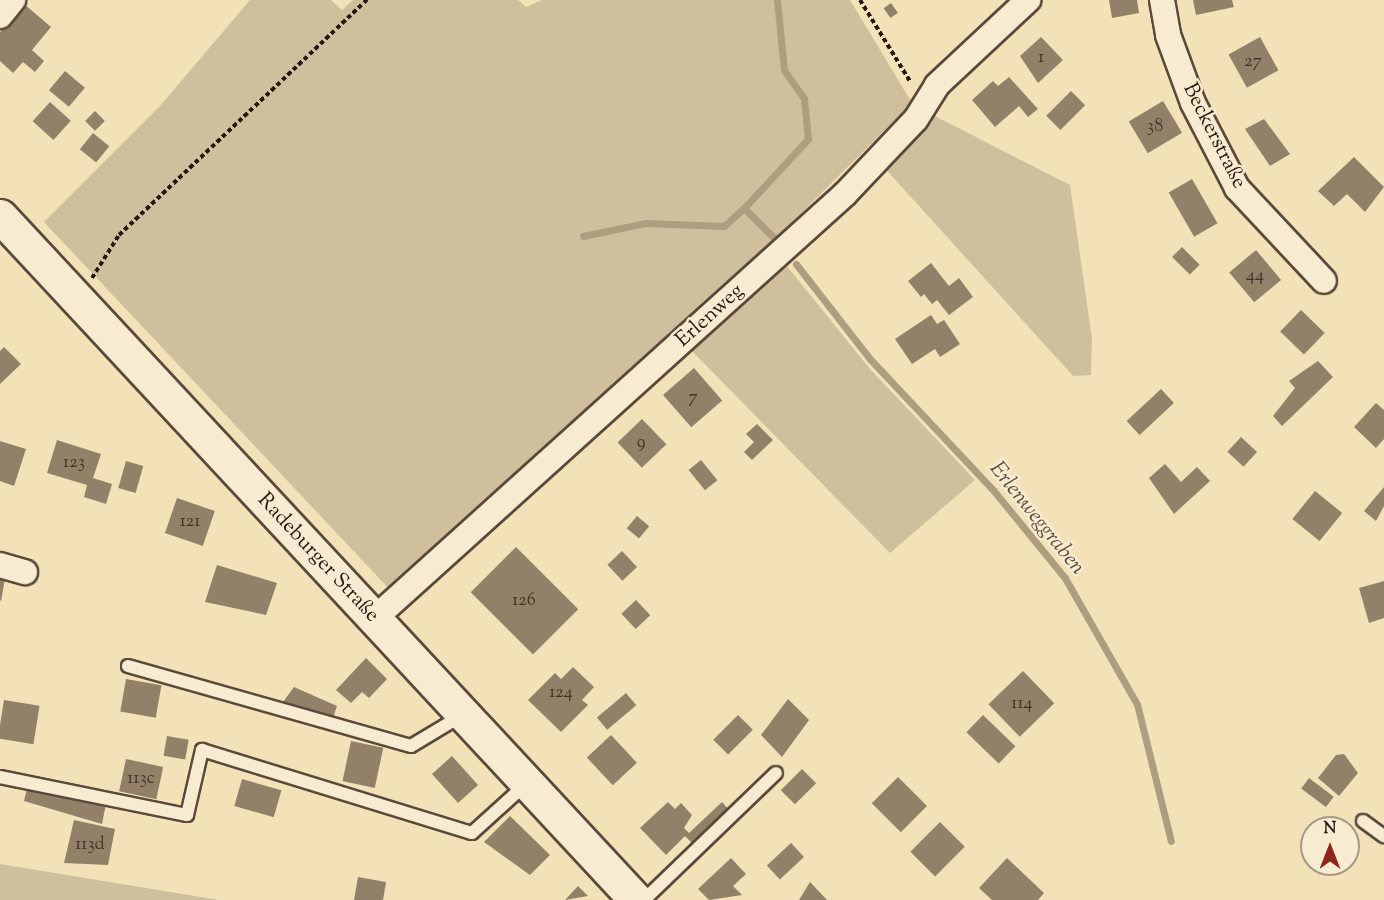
<!DOCTYPE html>
<html>
<head>
<meta charset="utf-8">
<style>
  body { margin:0 }
  #map { position:relative; width:1384px; height:900px; overflow:hidden; background:#f3e2b8; font-family:"Sorts Mill Goudy",serif }
  div>[style] { position:absolute }
  [style*='--x'] { left:calc(var(--x)*1px); top:calc(var(--y)*1px); width:calc(var(--w)*1px); rotate:calc(var(--a)*1deg) }
  .green>* { inset:0; background:#d0bf9c }
  .stream>* { height:7px; margin:-3.5px; padding:0 3.5px; transform-origin:3.5px; border-radius:3.5px; background:#ae9d7f }
  .building>* { inset:0; background:#928168; transform-origin:0 0 }
  .path>* { height:4px; margin-top:-2px; transform-origin:0; background:repeating-linear-gradient(90deg,#281711 0 4.5px,transparent 0 7.5px) }
  .roads { filter:drop-shadow(2px 0 #5b4a3b) drop-shadow(-2px 0 #5b4a3b) drop-shadow(0 2px #5b4a3b) drop-shadow(0 -2px #5b4a3b) }
  .lane>* { height:12px; margin:-6px; padding:0 6px; transform-origin:6px; border-radius:6px; background:#f7ecd1 }
  .street>* { height:24px; margin:-12px; padding:0 12px; transform-origin:12px; border-radius:12px; background:#f7ecd1 }
  .secondary>* { height:33px; margin:-16.5px; padding:0 16.5px; transform-origin:16.5px; border-radius:16.5px; background:#f7ecd1 }
  span { translate:-50% -50%; white-space:nowrap; text-align:center; line-height:1.15; -webkit-text-stroke:5px #f7ecd1; paint-order:stroke }
  .number-label { font-size:18px; color:#423227 }
  .number-label span { -webkit-text-stroke-width:0 }
  .street-label { font-size:21px; color:#281711 }
  .water-label { font-size:22px; color:#5e4d3d; font-style:italic }
  .north { position:absolute; left:1300px; top:816px; width:60px; height:60px; box-sizing:border-box; background:#f7ecd1; border:2px solid #a49784; border-radius:50%; rotate:0deg; font-size:16px; font-weight:700; line-height:24px; text-align:center; color:#281711 }
  .north::after { content:''; display:block; margin:auto; width:21px; height:27px; background:#8f2418; clip-path:polygon(50% 0,100% 100%,50% 72%,0 100%) }
</style>
</head>
<body>
<div id="map">
  <div class="green">
    <div style="clip-path:polygon(250px 0,331px 0,342px 10px,353px 0,518px 0,526px 7px,542px 0,850px 0,912px 103px,716px 298px,393px 593px,44px 222px,160px 106px)"></div>
    <div style="clip-path:polygon(929px 113px,1070px 185px,1092px 339px,1091px 375px,1073px 376px,881px 164px)"></div>
    <div style="clip-path:polygon(782px 260px,870px 369px,975px 480px,890px 553px,688px 347px)"></div>
    <div style="clip-path:polygon(0 864px,219px 900px,0 900px)"></div>
  </div>
  <div class="stream">
    <div style="--x:777;--y:0;--w:70;--a:84.3"></div>
    <div style="--x:784;--y:70;--w:35;--a:55"></div>
    <div style="--x:804;--y:99;--w:40;--a:84.3"></div>
    <div style="--x:808;--y:139;--w:94;--a:132.8"></div>
    <div style="--x:744;--y:208;--w:48;--a:45"></div>
    <div style="--x:583;--y:236;--w:63;--a:-11.8"></div>
    <div style="--x:645;--y:223;--w:79;--a:2.2"></div>
    <div style="--x:724;--y:226;--w:27;--a:-42"></div>
    <div style="--x:796;--y:264;--w:120;--a:52.1"></div>
    <div style="--x:870;--y:359;--w:181;--a:46.8"></div>
    <div style="--x:994;--y:491;--w:112;--a:50.8"></div>
    <div style="--x:1065;--y:578;--w:145;--a:60.3"></div>
    <div style="--x:1137;--y:704;--w:141;--a:76.1"></div>
  </div>
  <div class="building">
    <div style="clip-path:polygon(1109px 0,1137px 0,1139px 13px,1112px 18px)"></div>
    <div style="clip-path:polygon(1193px 0,1232px 0,1234px 7px,1196px 15px)"></div>
    <div style="left:891px;top:3px;width:12px;height:9px;rotate:55deg"></div>
    <div style="clip-path:polygon(24px 4px,51px 27px,32px 50px,44px 61px,35px 72px,23px 62px,13px 73px,0 61px,0 32px)"></div>
    <div style="clip-path:polygon(1041px 37px,1063px 60px,1038px 83px,1020px 56px)"></div>
    <div style="left:1260px;top:37px;width:38px;height:36px;rotate:61deg"></div>
    <div style="left:65px;top:71px;width:26px;height:25px;rotate:40deg"></div>
    <div style="clip-path:polygon(1009px 77px,1038px 109px,1028px 117px,1019px 106px,995px 127px,972px 100px,993px 81px,998px 86px)"></div>
    <div style="left:1071px;top:91px;width:20px;height:35px;rotate:45deg"></div>
    <div style="left:1163px;top:101px;width:37px;height:40px;rotate:59deg"></div>
    <div style="left:50px;top:102px;width:28px;height:26px;rotate:42deg"></div>
    <div style="left:95px;top:111px;width:14px;height:14px;rotate:45deg"></div>
    <div style="clip-path:polygon(1264px 119px,1290px 154px,1270px 166px,1245px 129px)"></div>
    <div style="left:93px;top:133px;width:21px;height:21px;rotate:39deg"></div>
    <div style="clip-path:polygon(1354px 157px,1384px 187px,1365px 212px,1347px 194px,1334px 206px,1318px 191px)"></div>
    <div style="left:1192px;top:179px;width:51px;height:27px;rotate:60deg"></div>
    <div style="left:1182px;top:247px;width:25px;height:14px;rotate:45deg"></div>
    <div style="left:1256px;top:250px;width:39px;height:35px;rotate:50deg"></div>
    <div style="clip-path:polygon(931px 263px,949px 286px,959px 278px,973px 297px,949px 315px,937px 300px,932px 304px,924px 294px,921px 297px,908px 281px)"></div>
    <div style="left:1301px;top:310px;width:33px;height:30px;rotate:44deg"></div>
    <div style="clip-path:polygon(931px 315px,937px 324px,944px 320px,960px 344px,940px 357px,935px 349px,912px 364px,895px 339px)"></div>
    <div style="clip-path:polygon(4px 347px,21px 364px,0 384px,0 351px)"></div>
    <div style="clip-path:polygon(1318px 361px,1333px 377px,1282px 426px,1273px 416px,1295px 388px,1289px 381px)"></div>
    <div style="left:694px;top:368px;width:43px;height:41px;rotate:49deg"></div>
    <div style="left:1161px;top:389px;width:19px;height:47px;rotate:47deg"></div>
    <div style="clip-path:polygon(1376px 403px,1384px 410px,1384px 439px,1376px 448px,1354px 427px)"></div>
    <div style="left:642px;top:419px;width:35px;height:34px;rotate:46deg"></div>
    <div style="clip-path:polygon(757px 424px,773px 440px,752px 460px,744px 452px,754px 442px,746px 434px)"></div>
    <div style="left:1241px;top:437px;width:22px;height:20px;rotate:43deg"></div>
    <div style="clip-path:polygon(57px 440px,101px 454px,93px 478px,112px 484px,106px 504px,84px 497px,87px 485px,47px 473px)"></div>
    <div style="clip-path:polygon(0 441px,26px 449px,14px 486px,0 481px)"></div>
    <div style="left:701px;top:460px;width:26px;height:16px;rotate:51deg"></div>
    <div style="left:126px;top:461px;width:18px;height:28px;rotate:16deg"></div>
    <div style="clip-path:polygon(1165px 464px,1181px 482px,1197px 467px,1210px 481px,1174px 514px,1149px 478px)"></div>
    <div style="clip-path:polygon(1384px 487px,1384px 506px,1376px 521px,1364px 511px)"></div>
    <div style="left:1315px;top:491px;width:35px;height:36px;rotate:39deg"></div>
    <div style="left:177px;top:498px;width:40px;height:37px;rotate:19deg"></div>
    <div style="left:637px;top:516px;width:16px;height:16px;rotate:40deg"></div>
    <div style="left:516px;top:547px;width:88px;height:64px;rotate:45deg"></div>
    <div style="left:622px;top:551px;width:22px;height:20px;rotate:47deg"></div>
    <div style="clip-path:polygon(217px 565px,277px 583px,266px 615px,205px 602px)"></div>
    <div style="clip-path:polygon(0 571px,6px 573px,1px 601px,0 600px)"></div>
    <div style="clip-path:polygon(1384px 581px,1384px 618px,1369px 623px,1359px 588px)"></div>
    <div style="left:636px;top:600px;width:21px;height:20px;rotate:47deg"></div>
    <div style="clip-path:polygon(366px 658px,387px 679px,369px 698px,362px 692px,351px 703px,336px 690px)"></div>
    <div style="clip-path:polygon(573px 667px,594px 687px,582px 700px,588px 705px,561px 732px,528px 700px,555px 673px,561px 679px)"></div>
    <div style="left:1023px;top:671px;width:45px;height:48px;rotate:46deg"></div>
    <div style="left:126px;top:679px;width:36px;height:33px;rotate:10deg"></div>
    <div style="clip-path:polygon(294px 687px,337px 706px,333px 718px,283px 702px)"></div>
    <div style="left:626px;top:693px;width:16px;height:38px;rotate:50deg"></div>
    <div style="clip-path:polygon(788px 699px,809px 720px,782px 757px,761px 735px)"></div>
    <div style="left:4px;top:700px;width:36px;height:39px;rotate:9deg"></div>
    <div style="left:738px;top:715px;width:21px;height:35px;rotate:45deg"></div>
    <div style="left:983px;top:715px;width:45px;height:24px;rotate:44deg"></div>
    <div style="left:611px;top:735px;width:38px;height:33px;rotate:47deg"></div>
    <div style="left:167px;top:736px;width:22px;height:20px;rotate:10deg"></div>
    <div style="left:351px;top:741px;width:33px;height:41px;rotate:12deg"></div>
    <div style="clip-path:polygon(1344px 754px,1358px 773px,1339px 796px,1318px 778px,1336px 755px)"></div>
    <div style="left:452px;top:756px;width:39px;height:27px;rotate:48deg"></div>
    <div style="left:126px;top:759px;width:38px;height:33px;rotate:12deg"></div>
    <div style="left:802px;top:769px;width:20px;height:30px;rotate:45deg"></div>
    <div style="left:898px;top:777px;width:41px;height:37px;rotate:45deg"></div>
    <div style="left:1309px;top:778px;width:31px;height:13px;rotate:37deg"></div>
    <div style="left:242px;top:779px;width:41px;height:28px;rotate:16deg"></div>
    <div style="clip-path:polygon(27px 788px,106px 804px,102px 824px,24px 801px)"></div>
    <div style="clip-path:polygon(668px 802px,675px 809px,681px 803px,692px 815px,684px 828px,689px 833px,722px 802px,730px 811px,694px 845px,685px 836px,666px 855px,640px 828px)"></div>
    <div style="clip-path:polygon(510px 816px,550px 855px,530px 875px,484px 842px)"></div>
    <div style="clip-path:polygon(74px 820px,115px 829px,108px 865px,64px 863px)"></div>
    <div style="left:940px;top:822px;width:35px;height:42px;rotate:45deg"></div>
    <div style="left:791px;top:843px;width:19px;height:33px;rotate:47deg"></div>
    <div style="clip-path:polygon(731px 858px,746px 874px,733px 886px,742px 895px,709px 900px,698px 889px)"></div>
    <div style="clip-path:polygon(1007px 858px,1044px 893px,1038px 900px,992px 900px,979px 888px)"></div>
    <div style="clip-path:polygon(358px 877px,386px 882px,383px 900px,354px 900px)"></div>
    <div style="clip-path:polygon(810px 882px,827px 900px,799px 900px)"></div>
    <div style="clip-path:polygon(578px 886px,588px 896px,565px 900px)"></div>
  </div>
  <div class="path">
    <div style="--x:860;--y:0;--w:97;--a:58.4"></div>
    <div style="--x:92;--y:278;--w:51;--a:-57.9"></div>
    <div style="--x:119;--y:235;--w:342;--a:-43.5"></div>
  </div>
  <div class="roads">
    <div class="lane">
      <div style="--x:128;--y:666;--w:294;--a:15.8"></div>
      <div style="--x:411;--y:746;--w:58;--a:-31"></div>
      <div style="--x:0;--y:777;--w:191;--a:11.5"></div>
      <div style="--x:187;--y:815;--w:67;--a:-77"></div>
      <div style="--x:202;--y:750;--w:282;--a:17.1"></div>
      <div style="--x:472;--y:833;--w:72;--a:-42.2"></div>
      <div style="--x:1363;--y:821;--w:26;--a:36"></div>
      <div style="--x:644;--y:900;--w:183;--a:-43.9"></div>
    </div>
    <div class="street">
      <div style="--x:1162;--y:0;--w:36;--a:80"></div>
      <div style="--x:1168;--y:35;--w:72;--a:69.8"></div>
      <div style="--x:1193;--y:103;--w:96;--a:62.6"></div>
      <div style="--x:1237;--y:188;--w:127;--a:46.9"></div>
      <div style="--x:0;--y:16;--w:21;--a:-51"></div>
      <div style="--x:0;--y:565;--w:26;--a:16"></div>
      <div style="--x:375;--y:618;--w:633;--a:-42.05"></div>
      <div style="--x:845;--y:194;--w:103;--a:-46.6"></div>
      <div style="--x:916;--y:119;--w:40;--a:-58"></div>
      <div style="--x:937;--y:85;--w:125;--a:-43"></div>
    </div>
    <div class="secondary">
      <div style="--x:0;--y:216;--w:934;--a:47.08"></div>
    </div>
  </div>
  <div class="number-label">
    <span style="left:1041px;top:58px">1</span>
    <span style="left:1253px;top:62px">27</span>
    <span style="left:1155px;top:127px">38</span>
    <span style="left:1255px;top:276px">44</span>
    <span style="left:693px;top:398px">7</span>
    <span style="left:641px;top:443px">9</span>
    <span style="left:74px;top:463px">123</span>
    <span style="left:190px;top:522px">121</span>
    <span style="left:524px;top:601px">126</span>
    <span style="left:561px;top:693px">124</span>
    <span style="left:1022px;top:704px">114</span>
    <span style="left:141px;top:779px">113c</span>
    <span style="left:90px;top:845px">113d</span>
  </div>
  <div class="street-label">
    <span style="left:1214px;top:136px;rotate:63deg">Beckerstraße</span>
    <span style="left:710px;top:316px;rotate:-42deg">Erlenweg</span>
    <span style="left:318px;top:558px;rotate:47deg">Radeburger Straße</span>
  </div>
  <div class="water-label">
    <span style="left:1036px;top:519px;rotate:51deg">Erlenweggraben</span>
  </div>
  <div class="north">N</div>
</div>
</body>
</html>
